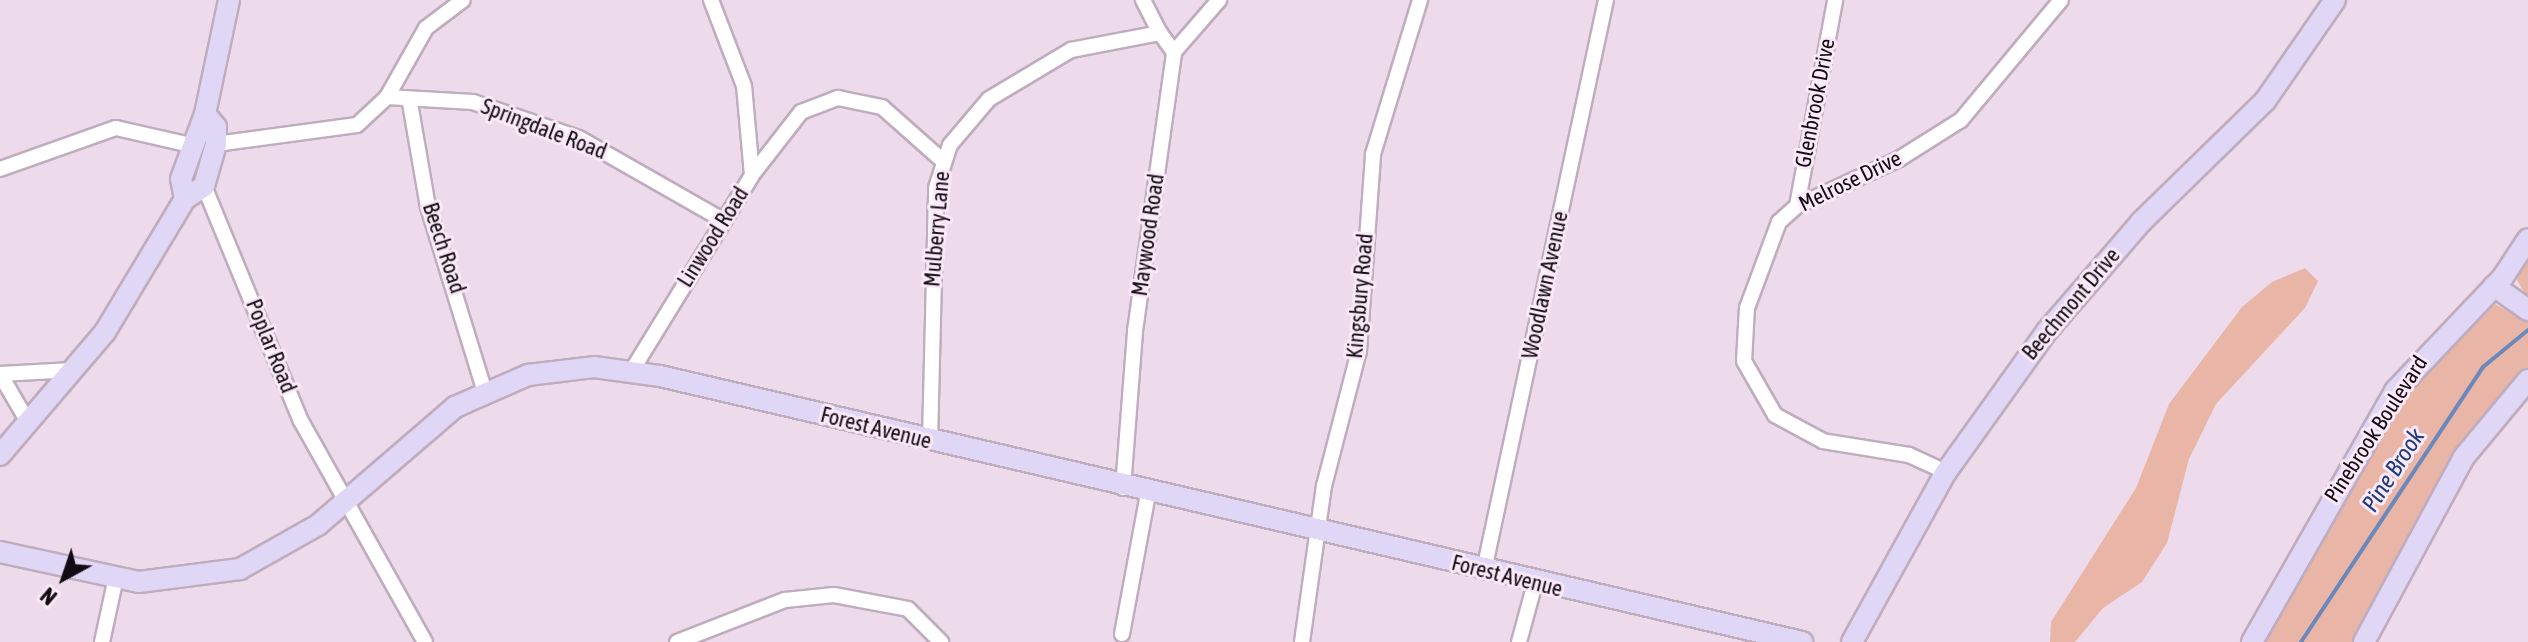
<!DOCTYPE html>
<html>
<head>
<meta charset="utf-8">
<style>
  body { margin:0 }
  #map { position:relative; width:2528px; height:642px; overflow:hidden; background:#eddbec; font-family:"Asap Condensed",sans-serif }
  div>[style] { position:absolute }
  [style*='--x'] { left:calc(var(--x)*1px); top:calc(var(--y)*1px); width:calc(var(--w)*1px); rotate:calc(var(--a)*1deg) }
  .green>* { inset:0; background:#e8b5a7 }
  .stream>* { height:4px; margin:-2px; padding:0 2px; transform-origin:2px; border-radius:2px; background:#6b88bc }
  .roads { filter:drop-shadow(2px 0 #bfadbd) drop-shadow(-2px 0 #bfadbd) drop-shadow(0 2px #bfadbd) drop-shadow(0 -2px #bfadbd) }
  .street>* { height:14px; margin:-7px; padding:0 7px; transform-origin:7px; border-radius:7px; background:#fff }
  .secondary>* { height:20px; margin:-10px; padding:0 10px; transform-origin:10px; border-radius:10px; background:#e0d7f6 }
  span { translate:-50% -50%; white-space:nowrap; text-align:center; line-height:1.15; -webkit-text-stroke:6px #fbe8f9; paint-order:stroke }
  .street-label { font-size:22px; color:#120c12 }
  .water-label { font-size:24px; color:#1b3d7c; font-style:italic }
  .north { position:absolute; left:24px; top:538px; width:80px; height:80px; -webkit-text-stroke:6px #fbe8f9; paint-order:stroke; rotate:220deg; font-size:22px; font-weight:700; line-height:32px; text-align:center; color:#120c12 }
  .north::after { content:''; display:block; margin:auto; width:28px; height:36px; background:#120c12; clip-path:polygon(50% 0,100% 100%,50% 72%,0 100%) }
</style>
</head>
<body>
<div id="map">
  <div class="green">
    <div style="clip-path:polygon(2528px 250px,2528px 299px,2517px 280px)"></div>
    <div style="clip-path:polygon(2305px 268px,2318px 281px,2305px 308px,2216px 404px,2189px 459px,2167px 543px,2142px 582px,2103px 608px,2075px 642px,2050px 642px,2051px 622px,2136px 488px,2169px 404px,2242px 307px,2272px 282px)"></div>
    <div style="clip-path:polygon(2491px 302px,2528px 322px,2528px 372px,2353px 642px,2257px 642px,2400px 389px)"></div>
  </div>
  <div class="stream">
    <div style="--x:2301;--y:642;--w:330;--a:-56.5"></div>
    <div style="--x:2483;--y:367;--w:58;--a:-39.4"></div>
  </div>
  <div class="roads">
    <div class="street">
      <div style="--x:1143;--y:0;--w:37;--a:63"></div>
      <div style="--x:387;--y:97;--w:86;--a:3.3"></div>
      <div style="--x:473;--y:102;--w:112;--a:18.8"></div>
      <div style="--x:579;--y:138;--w:166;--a:29.7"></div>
      <div style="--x:410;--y:103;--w:106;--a:80.2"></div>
      <div style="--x:428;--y:207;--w:194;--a:72.9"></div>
      <div style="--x:216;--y:144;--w:142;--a:-7.7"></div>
      <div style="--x:357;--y:125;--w:41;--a:-43"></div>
      <div style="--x:387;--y:97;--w:79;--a:-60.5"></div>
      <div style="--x:426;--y:28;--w:46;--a:-37.1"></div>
      <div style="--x:0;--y:169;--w:123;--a:-19.5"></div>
      <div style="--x:116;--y:128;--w:77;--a:12.8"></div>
      <div style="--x:752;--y:175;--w:80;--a:-52.1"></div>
      <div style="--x:801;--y:112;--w:40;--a:-21"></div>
      <div style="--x:838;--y:98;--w:45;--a:11.6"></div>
      <div style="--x:882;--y:107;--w:81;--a:41.5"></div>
      <div style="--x:204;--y:186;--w:254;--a:67.6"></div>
      <div style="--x:301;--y:421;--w:253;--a:60.7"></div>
      <div style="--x:1797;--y:206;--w:209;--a:-79.5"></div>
      <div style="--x:631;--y:372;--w:231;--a:-58.4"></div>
      <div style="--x:752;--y:175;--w:89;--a:-95.1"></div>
      <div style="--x:744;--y:86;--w:92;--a:-111"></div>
      <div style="--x:0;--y:374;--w:73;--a:-3.1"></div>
      <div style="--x:0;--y:374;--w:56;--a:59.7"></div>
      <div style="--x:930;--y:441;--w:253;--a:-88.6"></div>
      <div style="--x:936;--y:188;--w:45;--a:-72"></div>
      <div style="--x:950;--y:145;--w:60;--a:-49.7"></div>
      <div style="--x:989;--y:99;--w:96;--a:-30.9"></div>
      <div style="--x:1071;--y:50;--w:91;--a:-10.8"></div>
      <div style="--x:1160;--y:33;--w:24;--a:54"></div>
      <div style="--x:1946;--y:472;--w:41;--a:-155.3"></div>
      <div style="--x:1909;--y:455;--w:87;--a:-170.8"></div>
      <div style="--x:1823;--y:441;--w:55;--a:-151.6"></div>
      <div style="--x:1775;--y:415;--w:62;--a:-119.9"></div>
      <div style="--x:1744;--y:361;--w:53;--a:-86.8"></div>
      <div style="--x:1747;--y:308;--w:92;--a:-69.6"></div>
      <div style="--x:1779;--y:222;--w:24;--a:-42"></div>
      <div style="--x:1797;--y:206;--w:112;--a:-24.7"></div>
      <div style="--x:1899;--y:159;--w:73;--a:-32.2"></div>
      <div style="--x:1961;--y:120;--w:156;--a:-50.2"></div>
      <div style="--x:1123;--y:488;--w:157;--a:-85.6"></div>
      <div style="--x:1135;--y:331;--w:282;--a:-82"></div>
      <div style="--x:1174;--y:52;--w:69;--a:-49.1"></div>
      <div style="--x:1484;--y:570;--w:583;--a:-77.92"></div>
      <div style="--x:1122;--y:634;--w:142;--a:-79.5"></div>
      <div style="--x:102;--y:642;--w:66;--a:-77.8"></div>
      <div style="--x:677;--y:642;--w:116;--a:-21.3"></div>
      <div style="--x:785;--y:600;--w:49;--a:-5.8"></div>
      <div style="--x:834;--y:595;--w:75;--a:10.7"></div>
      <div style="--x:908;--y:609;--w:47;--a:45"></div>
      <div style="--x:1302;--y:642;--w:158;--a:-82"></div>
      <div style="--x:1324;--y:486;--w:139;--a:-75.5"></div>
      <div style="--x:1359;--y:351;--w:197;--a:-85.9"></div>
      <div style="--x:1373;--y:154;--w:161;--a:-73"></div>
      <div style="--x:1519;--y:642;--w:61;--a:-74.8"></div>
    </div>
    <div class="secondary">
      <div style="--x:185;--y:199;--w:20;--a:-101"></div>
      <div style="--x:181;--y:179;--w:69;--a:-69.7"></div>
      <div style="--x:205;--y:114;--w:116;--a:-78.1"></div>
      <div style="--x:2494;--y:286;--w:42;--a:35.2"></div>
      <div style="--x:0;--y:455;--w:162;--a:-49.5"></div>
      <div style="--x:105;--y:332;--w:155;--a:-59"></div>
      <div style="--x:185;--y:199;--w:23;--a:-34"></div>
      <div style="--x:204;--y:186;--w:44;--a:-74.1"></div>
      <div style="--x:216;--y:144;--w:17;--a:-90"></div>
      <div style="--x:216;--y:127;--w:17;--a:-130"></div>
      <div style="--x:0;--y:552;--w:142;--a:12.2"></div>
      <div style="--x:139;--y:582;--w:102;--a:-7.3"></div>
      <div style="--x:240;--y:569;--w:90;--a:-29.4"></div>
      <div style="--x:318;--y:525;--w:181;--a:-40.7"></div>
      <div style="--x:455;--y:407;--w:80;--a:-23.7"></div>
      <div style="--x:528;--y:375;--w:66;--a:-6.9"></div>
      <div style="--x:594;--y:367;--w:67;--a:7.8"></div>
      <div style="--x:660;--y:376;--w:1173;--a:13.11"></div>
      <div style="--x:1852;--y:642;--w:194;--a:-61.1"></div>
      <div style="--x:1946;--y:472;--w:173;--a:-54.4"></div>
      <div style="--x:2047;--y:331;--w:144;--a:-49.2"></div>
      <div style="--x:2141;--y:222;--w:173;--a:-44.3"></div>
      <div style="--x:2265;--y:101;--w:123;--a:-55.3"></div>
      <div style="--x:2252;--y:642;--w:289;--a:-60.3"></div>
      <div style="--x:2395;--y:391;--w:157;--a:-46.5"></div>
      <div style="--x:2503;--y:277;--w:45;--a:-56.7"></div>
      <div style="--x:2364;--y:642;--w:210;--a:-61.6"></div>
      <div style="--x:2464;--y:457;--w:100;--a:-50.3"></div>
    </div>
  </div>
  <div class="street-label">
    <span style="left:1815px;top:103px;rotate:-79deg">Glenbrook Drive</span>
    <span style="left:544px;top:129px;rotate:21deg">Springdale Road</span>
    <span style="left:1850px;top:181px;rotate:-26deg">Melrose Drive</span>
    <span style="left:937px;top:229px;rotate:-85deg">Mulberry Lane</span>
    <span style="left:1148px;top:235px;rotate:-82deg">Maywood Road</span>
    <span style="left:713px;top:237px;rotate:-58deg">Linwood Road</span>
    <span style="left:444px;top:248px;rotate:72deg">Beech Road</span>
    <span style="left:1545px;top:285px;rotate:-78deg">Woodlawn Avenue</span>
    <span style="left:1360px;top:296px;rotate:-85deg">Kingsbury Road</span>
    <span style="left:2071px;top:304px;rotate:-50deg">Beechmont Drive</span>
    <span style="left:271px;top:346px;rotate:68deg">Poplar Road</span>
    <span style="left:876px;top:428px;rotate:14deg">Forest Avenue</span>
    <span style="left:2376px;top:429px;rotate:-57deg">Pinebrook Boulevard</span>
    <span style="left:1507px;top:576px;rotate:14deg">Forest Avenue</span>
  </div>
  <div class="water-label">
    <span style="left:2393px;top:470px;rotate:-57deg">Pine Brook</span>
  </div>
  <div class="north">N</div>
</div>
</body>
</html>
